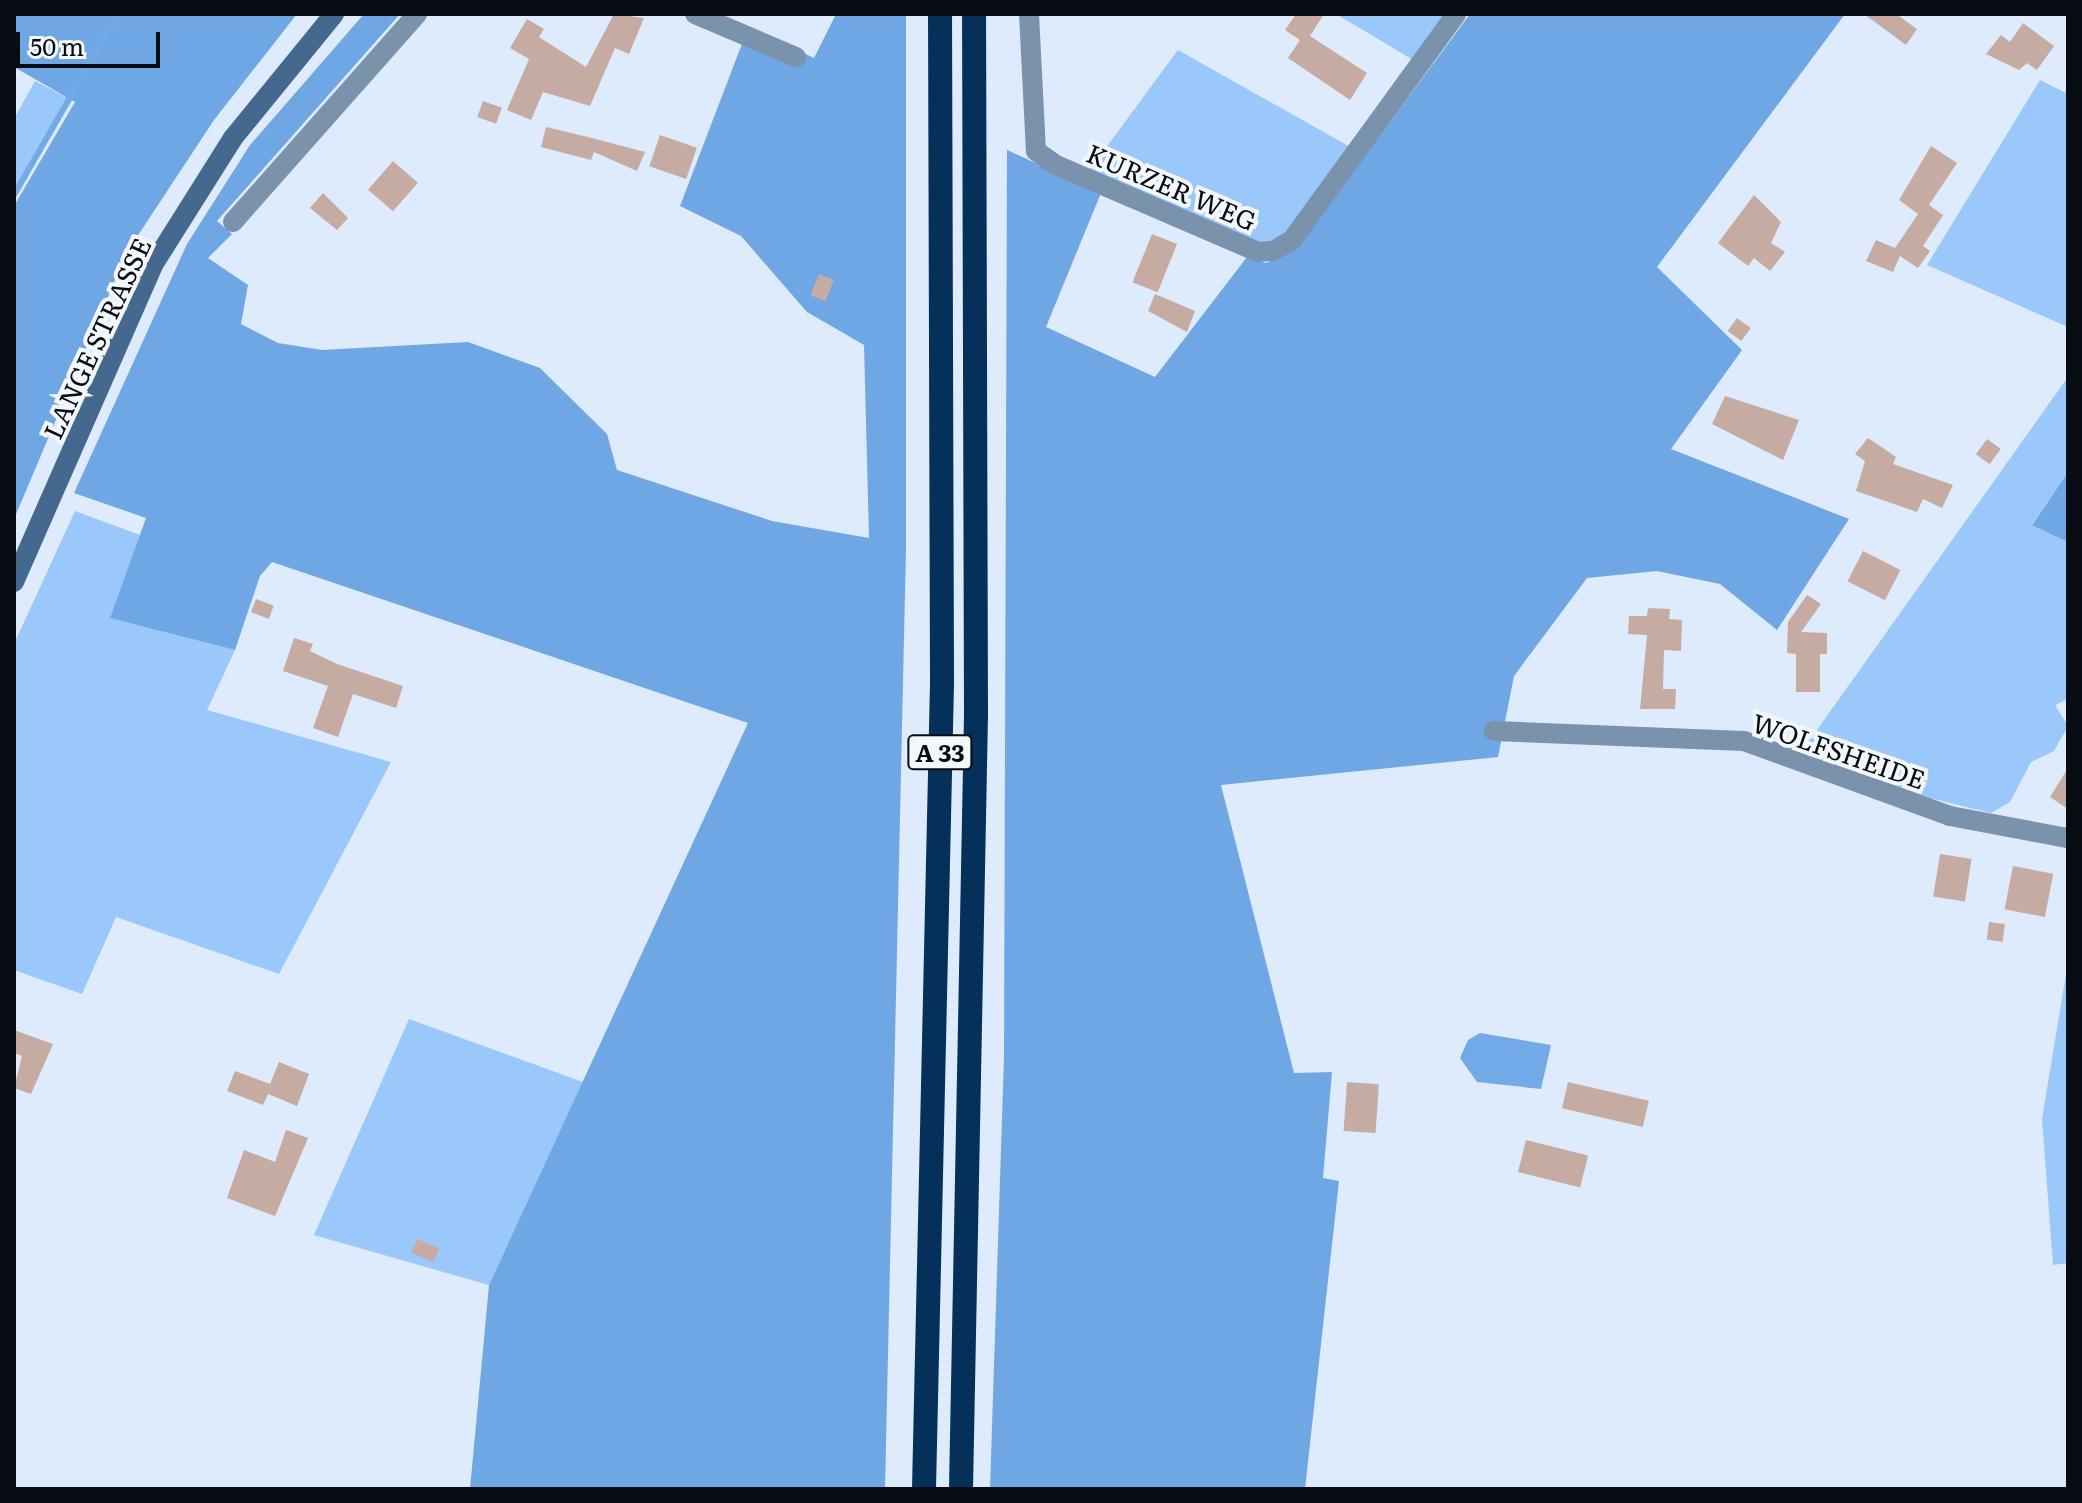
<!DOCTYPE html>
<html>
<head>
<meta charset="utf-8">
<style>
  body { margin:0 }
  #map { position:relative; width:2082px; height:1503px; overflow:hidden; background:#ddebfc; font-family:Literata,serif }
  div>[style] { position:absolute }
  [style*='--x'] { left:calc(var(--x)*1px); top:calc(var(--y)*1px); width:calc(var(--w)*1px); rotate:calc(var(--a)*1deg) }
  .green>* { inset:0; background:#9ac8fb }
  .forest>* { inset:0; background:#6fa7e5 }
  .water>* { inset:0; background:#72aae8 }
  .stream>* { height:6px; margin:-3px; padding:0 3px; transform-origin:3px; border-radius:3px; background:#72aae8 }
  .building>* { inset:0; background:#c5aba1; transform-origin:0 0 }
  .street>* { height:20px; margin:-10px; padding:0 10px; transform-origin:10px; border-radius:10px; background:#7b92ad }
  .secondary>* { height:20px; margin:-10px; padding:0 10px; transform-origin:10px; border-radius:10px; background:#45688f }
  .highway>* { height:24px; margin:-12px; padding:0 12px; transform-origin:12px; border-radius:12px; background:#043059 }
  span { translate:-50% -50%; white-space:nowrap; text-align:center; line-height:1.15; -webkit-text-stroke:8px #f3f7fb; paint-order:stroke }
  .shield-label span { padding:2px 6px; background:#f3f7fb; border:2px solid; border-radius:6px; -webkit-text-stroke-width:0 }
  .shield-label { font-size:24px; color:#070c13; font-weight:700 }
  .street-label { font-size:26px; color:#070c13 }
  .frame { position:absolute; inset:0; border:16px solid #070c13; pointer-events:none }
  .scale { position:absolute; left:16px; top:32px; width:144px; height:36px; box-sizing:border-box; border:4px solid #070c13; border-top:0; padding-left:10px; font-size:24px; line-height:28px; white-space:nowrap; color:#070c13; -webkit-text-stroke:6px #f3f7fb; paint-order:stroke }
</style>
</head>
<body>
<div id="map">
  <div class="green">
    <div style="clip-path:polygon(1336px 14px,1450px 14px,1415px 61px)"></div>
    <div style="clip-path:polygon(1178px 50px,1352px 148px,1291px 229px,1275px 243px,1261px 244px,1088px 172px)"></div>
    <div style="clip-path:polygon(2040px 80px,2068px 94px,2068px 327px,1927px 265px)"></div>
    <div style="clip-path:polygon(35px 81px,68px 98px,14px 192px,14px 119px)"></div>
    <div style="clip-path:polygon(2068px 377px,2068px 472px,2032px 524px,2068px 542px,2068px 699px,2055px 705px,2068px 726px,2054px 751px,2031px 762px,2010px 802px,1991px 813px,1930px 798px,1811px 756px,1807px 744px)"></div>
    <div style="clip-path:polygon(75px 511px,140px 535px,111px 618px,235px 650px,207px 710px,391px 762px,279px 974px,116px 917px,82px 994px,14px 970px,14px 644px)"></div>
    <div style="clip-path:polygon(2068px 962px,2068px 1263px,2053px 1265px,2042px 1119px)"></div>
    <div style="clip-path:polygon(409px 1019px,583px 1082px,489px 1285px,314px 1235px)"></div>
  </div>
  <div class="forest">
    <div style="clip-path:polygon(14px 14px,297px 14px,214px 120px,127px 252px,14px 519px,14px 206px,75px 102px,14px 67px)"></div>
    <div style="clip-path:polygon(364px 14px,400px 14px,217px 221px,232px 234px,208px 258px,248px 285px,241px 324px,278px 343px,322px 350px,468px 342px,540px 368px,607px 434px,617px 470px,772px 521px,869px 538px,864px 345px,807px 312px,741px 236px,680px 206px,748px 28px,814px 58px,836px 14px,906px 14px,906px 548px,885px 1489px,470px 1489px,489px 1285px,748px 723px,272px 562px,260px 576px,235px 650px,110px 618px,146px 518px,74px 493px,187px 244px,250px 145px)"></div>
    <div style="clip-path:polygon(1470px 14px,1845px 14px,1657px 267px,1742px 350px,1671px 449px,1849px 519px,1777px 630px,1720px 584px,1657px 571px,1587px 578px,1514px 676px,1498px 757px,1221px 785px,1294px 1073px,1332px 1072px,1323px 1178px,1339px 1181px,1305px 1489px,990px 1489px,1004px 1056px,1007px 150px,1101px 193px,1046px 327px,1155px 377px,1247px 257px,1266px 263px,1296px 249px)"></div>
    <div style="clip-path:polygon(2068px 472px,2068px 542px,2032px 525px)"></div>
  </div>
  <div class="water">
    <div style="clip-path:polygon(1480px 1033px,1551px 1045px,1541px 1089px,1477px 1082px,1460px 1058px,1468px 1040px)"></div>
  </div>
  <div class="stream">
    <div style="--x:14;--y:195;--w:209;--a:-60.1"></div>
  </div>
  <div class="building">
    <div style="clip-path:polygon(614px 14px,644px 18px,629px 54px,615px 48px,590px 106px,543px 92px,531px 120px,507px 110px,529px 59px,510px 48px,527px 19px,544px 29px,539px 37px,586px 67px)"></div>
    <div style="clip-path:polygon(1296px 14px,1324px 14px,1310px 36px,1367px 73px,1350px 100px,1288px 58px,1300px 40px,1285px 30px)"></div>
    <div style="clip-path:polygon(1864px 14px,1896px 14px,1917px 29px,1906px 45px)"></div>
    <div style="clip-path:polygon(2023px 23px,2054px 46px,2037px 70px,2027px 63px,2019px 70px,1986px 54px,2001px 35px,2010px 42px)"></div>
    <div style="left:483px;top:101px;width:20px;height:17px;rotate:20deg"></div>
    <div style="clip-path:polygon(546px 127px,588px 137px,645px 152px,637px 171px,594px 152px,591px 160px,541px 147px)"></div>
    <div style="left:660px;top:135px;width:39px;height:33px;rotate:19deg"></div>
    <div style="clip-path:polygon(1931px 146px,1957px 163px,1929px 205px,1943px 215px,1923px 246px,1930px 251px,1918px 268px,1900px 256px,1893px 272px,1866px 261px,1876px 240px,1895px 248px,1918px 214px,1899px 200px)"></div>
    <div style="left:393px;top:161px;width:33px;height:38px;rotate:41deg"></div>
    <div style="clip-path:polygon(323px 193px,348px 218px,337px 230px,310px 208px)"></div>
    <div style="clip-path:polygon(1754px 195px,1781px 222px,1771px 243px,1785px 252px,1770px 271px,1754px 258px,1748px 266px,1718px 243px)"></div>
    <div style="left:1152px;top:234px;width:27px;height:52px;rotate:22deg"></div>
    <div style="left:819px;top:274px;width:16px;height:23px;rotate:22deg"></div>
    <div style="clip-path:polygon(1155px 294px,1195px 311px,1187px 332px,1148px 311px)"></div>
    <div style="left:1737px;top:318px;width:17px;height:16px;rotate:36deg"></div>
    <div style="clip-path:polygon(1725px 396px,1799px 420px,1783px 460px,1712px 424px)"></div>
    <div style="clip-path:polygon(1868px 438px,1896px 457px,1893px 464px,1953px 485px,1942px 508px,1923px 499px,1917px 512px,1856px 491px,1865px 461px,1855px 454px)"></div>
    <div style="left:1987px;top:439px;width:17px;height:19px;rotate:36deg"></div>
    <div style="left:1863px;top:551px;width:42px;height:34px;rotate:27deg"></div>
    <div style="clip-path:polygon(1807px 595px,1821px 604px,1801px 632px,1827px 633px,1827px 654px,1820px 654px,1820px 692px,1796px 692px,1796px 654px,1787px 653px,1788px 622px)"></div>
    <div style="left:256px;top:599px;width:19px;height:14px;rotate:21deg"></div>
    <div style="clip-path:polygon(1648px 608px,1670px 609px,1669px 619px,1682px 620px,1681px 651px,1664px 650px,1663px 689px,1676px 689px,1675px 709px,1640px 709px,1647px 635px,1628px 634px,1629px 616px,1647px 616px)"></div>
    <div style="clip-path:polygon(294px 638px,313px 644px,310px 651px,337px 664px,403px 686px,396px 708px,353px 694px,338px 737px,313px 728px,328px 686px,283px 671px)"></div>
    <div style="clip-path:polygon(2068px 768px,2068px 809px,2050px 797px)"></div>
    <div style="left:1940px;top:854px;width:32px;height:43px;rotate:9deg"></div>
    <div style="left:2013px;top:866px;width:41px;height:44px;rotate:11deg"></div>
    <div style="left:1989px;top:922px;width:16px;height:18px;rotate:7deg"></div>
    <div style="clip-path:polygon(14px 1030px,53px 1044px,31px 1094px,14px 1088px,22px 1056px,14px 1053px)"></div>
    <div style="clip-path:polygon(279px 1062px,309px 1074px,297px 1106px,268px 1094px,263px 1105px,227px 1091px,235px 1071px,270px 1084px)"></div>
    <div style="left:1347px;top:1082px;width:32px;height:49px;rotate:4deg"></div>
    <div style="left:1568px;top:1082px;width:83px;height:27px;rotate:13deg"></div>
    <div style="clip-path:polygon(286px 1130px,308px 1138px,275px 1216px,227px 1198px,244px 1150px,275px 1162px)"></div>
    <div style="left:1526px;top:1140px;width:64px;height:33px;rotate:14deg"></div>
    <div style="left:417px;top:1239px;width:24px;height:15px;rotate:22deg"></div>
  </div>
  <div class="street">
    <div style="--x:695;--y:14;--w:110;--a:23.1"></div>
    <div style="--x:1029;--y:14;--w:137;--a:87.1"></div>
    <div style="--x:1036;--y:151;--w:24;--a:35"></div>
    <div style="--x:1056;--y:165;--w:220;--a:23.3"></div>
    <div style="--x:1258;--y:252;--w:15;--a:-4"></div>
    <div style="--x:1273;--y:251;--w:22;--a:-30"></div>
    <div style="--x:1292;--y:240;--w:279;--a:-54"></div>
    <div style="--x:233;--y:222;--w:278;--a:-48.5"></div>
    <div style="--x:1494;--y:731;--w:250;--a:2.3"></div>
    <div style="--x:1744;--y:741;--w:219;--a:20"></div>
    <div style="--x:1950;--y:816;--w:120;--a:10.6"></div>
  </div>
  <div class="secondary">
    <div style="--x:14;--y:582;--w:346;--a:-66.3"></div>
    <div style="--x:153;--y:265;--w:150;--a:-57.8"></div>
    <div style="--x:233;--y:138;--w:160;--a:-50.8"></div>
  </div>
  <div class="highway">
    <div style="--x:924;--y:1489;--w:807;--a:-88.72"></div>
    <div style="--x:942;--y:682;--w:668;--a:-90.17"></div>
    <div style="--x:961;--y:1489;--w:775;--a:-88.89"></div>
    <div style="--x:976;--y:714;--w:700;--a:-90.16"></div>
  </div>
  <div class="shield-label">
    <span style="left:940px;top:752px">A 33</span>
  </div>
  <div class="street-label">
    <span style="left:1172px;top:186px;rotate:23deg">KURZER WEG</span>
    <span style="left:96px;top:338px;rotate:-65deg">LANGE STRASSE</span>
    <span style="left:1839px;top:750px;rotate:19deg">WOLFSHEIDE</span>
  </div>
  <div class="frame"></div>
  <div class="scale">50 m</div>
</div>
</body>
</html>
